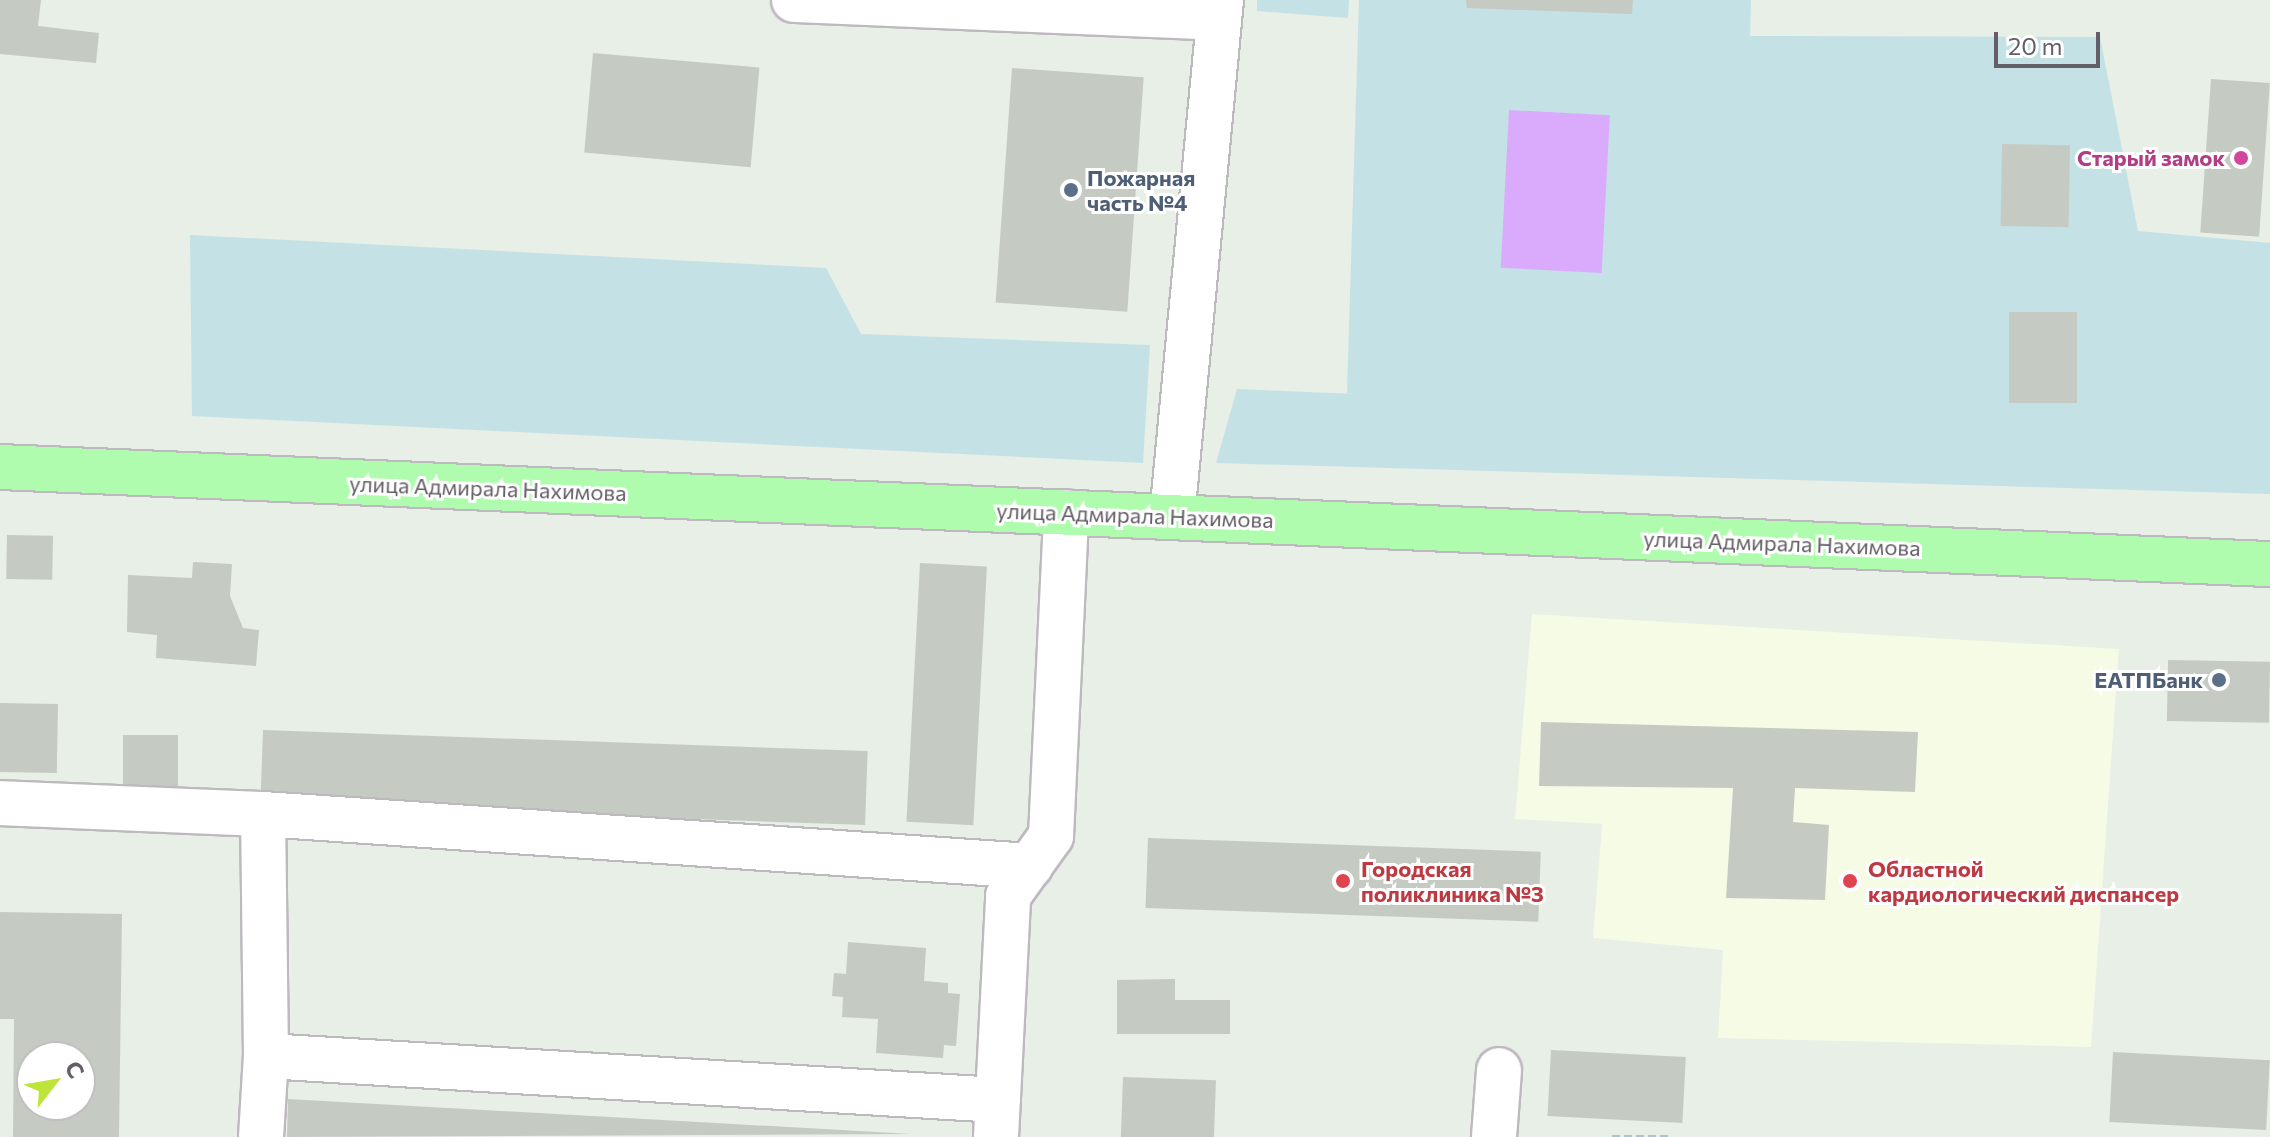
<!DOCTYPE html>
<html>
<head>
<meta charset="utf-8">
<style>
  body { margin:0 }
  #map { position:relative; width:2270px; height:1137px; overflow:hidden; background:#e7efe6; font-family:Commissioner,sans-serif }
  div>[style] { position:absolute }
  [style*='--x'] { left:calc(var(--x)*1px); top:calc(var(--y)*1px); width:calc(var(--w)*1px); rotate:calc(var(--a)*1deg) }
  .medical>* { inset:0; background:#f5fbe4 }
  .green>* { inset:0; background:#c4e1e6 }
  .water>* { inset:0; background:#daaafc; transform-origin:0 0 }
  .building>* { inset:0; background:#c5cbc2; transform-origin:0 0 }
  .path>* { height:5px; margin-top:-2.5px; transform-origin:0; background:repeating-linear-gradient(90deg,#a7c4d7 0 8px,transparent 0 12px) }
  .roads { filter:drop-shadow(2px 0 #beb8bf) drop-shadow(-2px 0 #beb8bf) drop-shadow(0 2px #beb8bf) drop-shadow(0 -2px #beb8bf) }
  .minor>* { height:44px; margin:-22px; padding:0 22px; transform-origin:22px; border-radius:22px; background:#fff }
  .major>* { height:44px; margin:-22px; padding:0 22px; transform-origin:22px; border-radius:22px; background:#affcae }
  .dots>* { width:22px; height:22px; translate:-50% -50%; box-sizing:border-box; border:4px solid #fff; border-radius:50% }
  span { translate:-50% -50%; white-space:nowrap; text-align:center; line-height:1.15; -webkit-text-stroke:6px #fff; paint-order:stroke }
  .hotel-label { font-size:22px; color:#b23c85; font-weight:700 }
  .right { translate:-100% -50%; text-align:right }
  .service-label { font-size:22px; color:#4e5e75; font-weight:700 }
  .left { translate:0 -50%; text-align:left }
  .street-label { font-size:22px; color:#645e66 }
  .health-label { font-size:22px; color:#be3a42; font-weight:700 }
  .north { position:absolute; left:16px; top:1041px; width:80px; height:80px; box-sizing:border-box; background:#fff; border:2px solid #c1bfc2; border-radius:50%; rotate:59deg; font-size:22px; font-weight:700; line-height:32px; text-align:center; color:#645e66 }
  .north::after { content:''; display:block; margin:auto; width:28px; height:36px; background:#bde438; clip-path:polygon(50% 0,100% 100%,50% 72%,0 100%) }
  .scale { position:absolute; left:1994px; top:32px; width:106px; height:36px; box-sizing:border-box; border:4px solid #645e66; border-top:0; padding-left:10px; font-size:24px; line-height:28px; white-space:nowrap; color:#645e66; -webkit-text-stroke:6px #fff; paint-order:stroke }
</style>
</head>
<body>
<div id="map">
  <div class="medical">
    <div style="clip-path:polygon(1532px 614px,2119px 649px,2091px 1047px,1718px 1038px,1723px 950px,1593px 938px,1602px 824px,1515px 819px)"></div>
  </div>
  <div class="green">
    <div style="clip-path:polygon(1257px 0,1349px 0,1348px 18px,1257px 11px)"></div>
    <div style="clip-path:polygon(1359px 0,1751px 0,1750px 36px,2100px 37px,2138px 231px,2270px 243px,2270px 494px,1216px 463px,1237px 389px,1357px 394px,1347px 393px)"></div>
    <div style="clip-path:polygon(190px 235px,826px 268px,861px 334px,1150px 345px,1143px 463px,192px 416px)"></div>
  </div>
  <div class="water">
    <div style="left:1509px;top:110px;width:101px;height:158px;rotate:3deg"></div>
  </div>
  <div class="building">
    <div style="clip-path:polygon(0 0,41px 0,38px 26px,99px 33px,96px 63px,0 54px)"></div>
    <div style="clip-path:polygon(1466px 0,1633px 0,1632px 14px,1467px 8px)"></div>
    <div style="left:593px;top:53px;width:167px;height:100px;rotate:5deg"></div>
    <div style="left:1012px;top:68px;width:132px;height:235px;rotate:4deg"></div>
    <div style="left:2211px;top:79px;width:59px;height:154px;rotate:4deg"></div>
    <div style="left:2002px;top:144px;width:68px;height:82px;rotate:1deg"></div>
    <div style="left:2009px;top:312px;width:68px;height:91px"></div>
    <div style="left:7px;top:535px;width:46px;height:44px;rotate:1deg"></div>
    <div style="clip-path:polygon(193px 562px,232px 564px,230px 596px,243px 628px,259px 630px,256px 666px,156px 658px,157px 635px,127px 632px,128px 575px,192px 578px)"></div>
    <div style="left:920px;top:563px;width:67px;height:259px;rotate:3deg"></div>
    <div style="left:2168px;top:660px;width:102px;height:61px;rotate:1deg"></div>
    <div style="left:0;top:703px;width:58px;height:69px;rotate:1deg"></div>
    <div style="clip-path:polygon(1541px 722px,1918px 732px,1915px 792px,1795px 788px,1793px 822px,1829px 825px,1825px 900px,1726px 898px,1733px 788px,1539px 786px)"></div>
    <div style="left:263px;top:730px;width:605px;height:74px;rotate:2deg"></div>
    <div style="left:123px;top:735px;width:55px;height:62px"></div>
    <div style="left:1148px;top:838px;width:393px;height:70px;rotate:2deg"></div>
    <div style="clip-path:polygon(evenodd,0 912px,122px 914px,119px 1137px,13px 1137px,14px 1019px,0 1019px,0 912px,32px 1057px,80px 1057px,80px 1105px,32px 1105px,32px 1057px)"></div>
    <div style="clip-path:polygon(848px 942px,926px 948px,924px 981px,948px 983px,948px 993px,960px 994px,956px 1046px,944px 1045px,943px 1058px,876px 1053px,878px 1019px,842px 1017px,843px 997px,832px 996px,834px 973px,846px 974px)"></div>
    <div style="clip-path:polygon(1175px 979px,1175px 1000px,1230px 1000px,1230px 1034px,1117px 1034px,1117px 980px)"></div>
    <div style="left:1551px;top:1050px;width:135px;height:66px;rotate:3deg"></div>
    <div style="left:2113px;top:1052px;width:157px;height:70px;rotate:3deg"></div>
    <div style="left:1123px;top:1077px;width:93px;height:60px;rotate:2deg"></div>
    <div style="clip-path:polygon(288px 1099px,912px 1134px,287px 1137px)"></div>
  </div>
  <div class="path">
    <div style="--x:1612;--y:1137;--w:60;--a:0"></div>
  </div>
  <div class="roads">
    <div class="minor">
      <div style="--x:794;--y:0;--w:425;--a:2.4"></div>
      <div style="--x:1172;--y:517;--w:519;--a:-84.59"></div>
      <div style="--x:0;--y:803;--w:263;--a:2.4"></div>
      <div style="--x:263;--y:814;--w:769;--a:3.88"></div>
      <div style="--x:266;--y:1056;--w:733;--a:3.44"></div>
      <div style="--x:261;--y:1137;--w:81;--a:-86.5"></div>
      <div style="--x:266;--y:1056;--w:242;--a:-90.7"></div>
      <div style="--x:996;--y:1137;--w:241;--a:-87.1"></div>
      <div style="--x:1008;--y:896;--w:74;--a:-54.4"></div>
      <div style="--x:1051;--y:836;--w:324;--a:-87.3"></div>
      <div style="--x:1494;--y:1137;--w:67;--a:-85.7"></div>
    </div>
    <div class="major">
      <div style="--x:0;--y:467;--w:2272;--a:2.45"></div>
    </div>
  </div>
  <div class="dots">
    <div style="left:2241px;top:158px;background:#d1479c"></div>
    <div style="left:1071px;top:190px;background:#5c6f8a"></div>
    <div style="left:2219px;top:680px;background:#5c6f8a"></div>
    <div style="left:1343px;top:881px;background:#e0444e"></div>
    <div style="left:1850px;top:881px;background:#e0444e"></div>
  </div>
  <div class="hotel-label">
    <span class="right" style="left:2225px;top:158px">Старый замок</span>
  </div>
  <div class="service-label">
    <span class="left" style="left:1087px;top:190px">Пожарная<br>часть №4</span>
    <span class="right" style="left:2203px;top:680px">ЕАТПБанк</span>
  </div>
  <div class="street-label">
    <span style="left:488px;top:488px;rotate:2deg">улица Адмирала Нахимова</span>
    <span style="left:1135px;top:515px;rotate:2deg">улица Адмирала Нахимова</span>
    <span style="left:1782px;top:543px;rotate:2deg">улица Адмирала Нахимова</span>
  </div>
  <div class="health-label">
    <span class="left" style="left:1361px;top:881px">Городская<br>поликлиника №3</span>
    <span class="left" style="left:1868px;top:881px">Областной<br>кардиологический диспансер</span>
  </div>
  <div class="north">С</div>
  <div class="scale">20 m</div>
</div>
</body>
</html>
